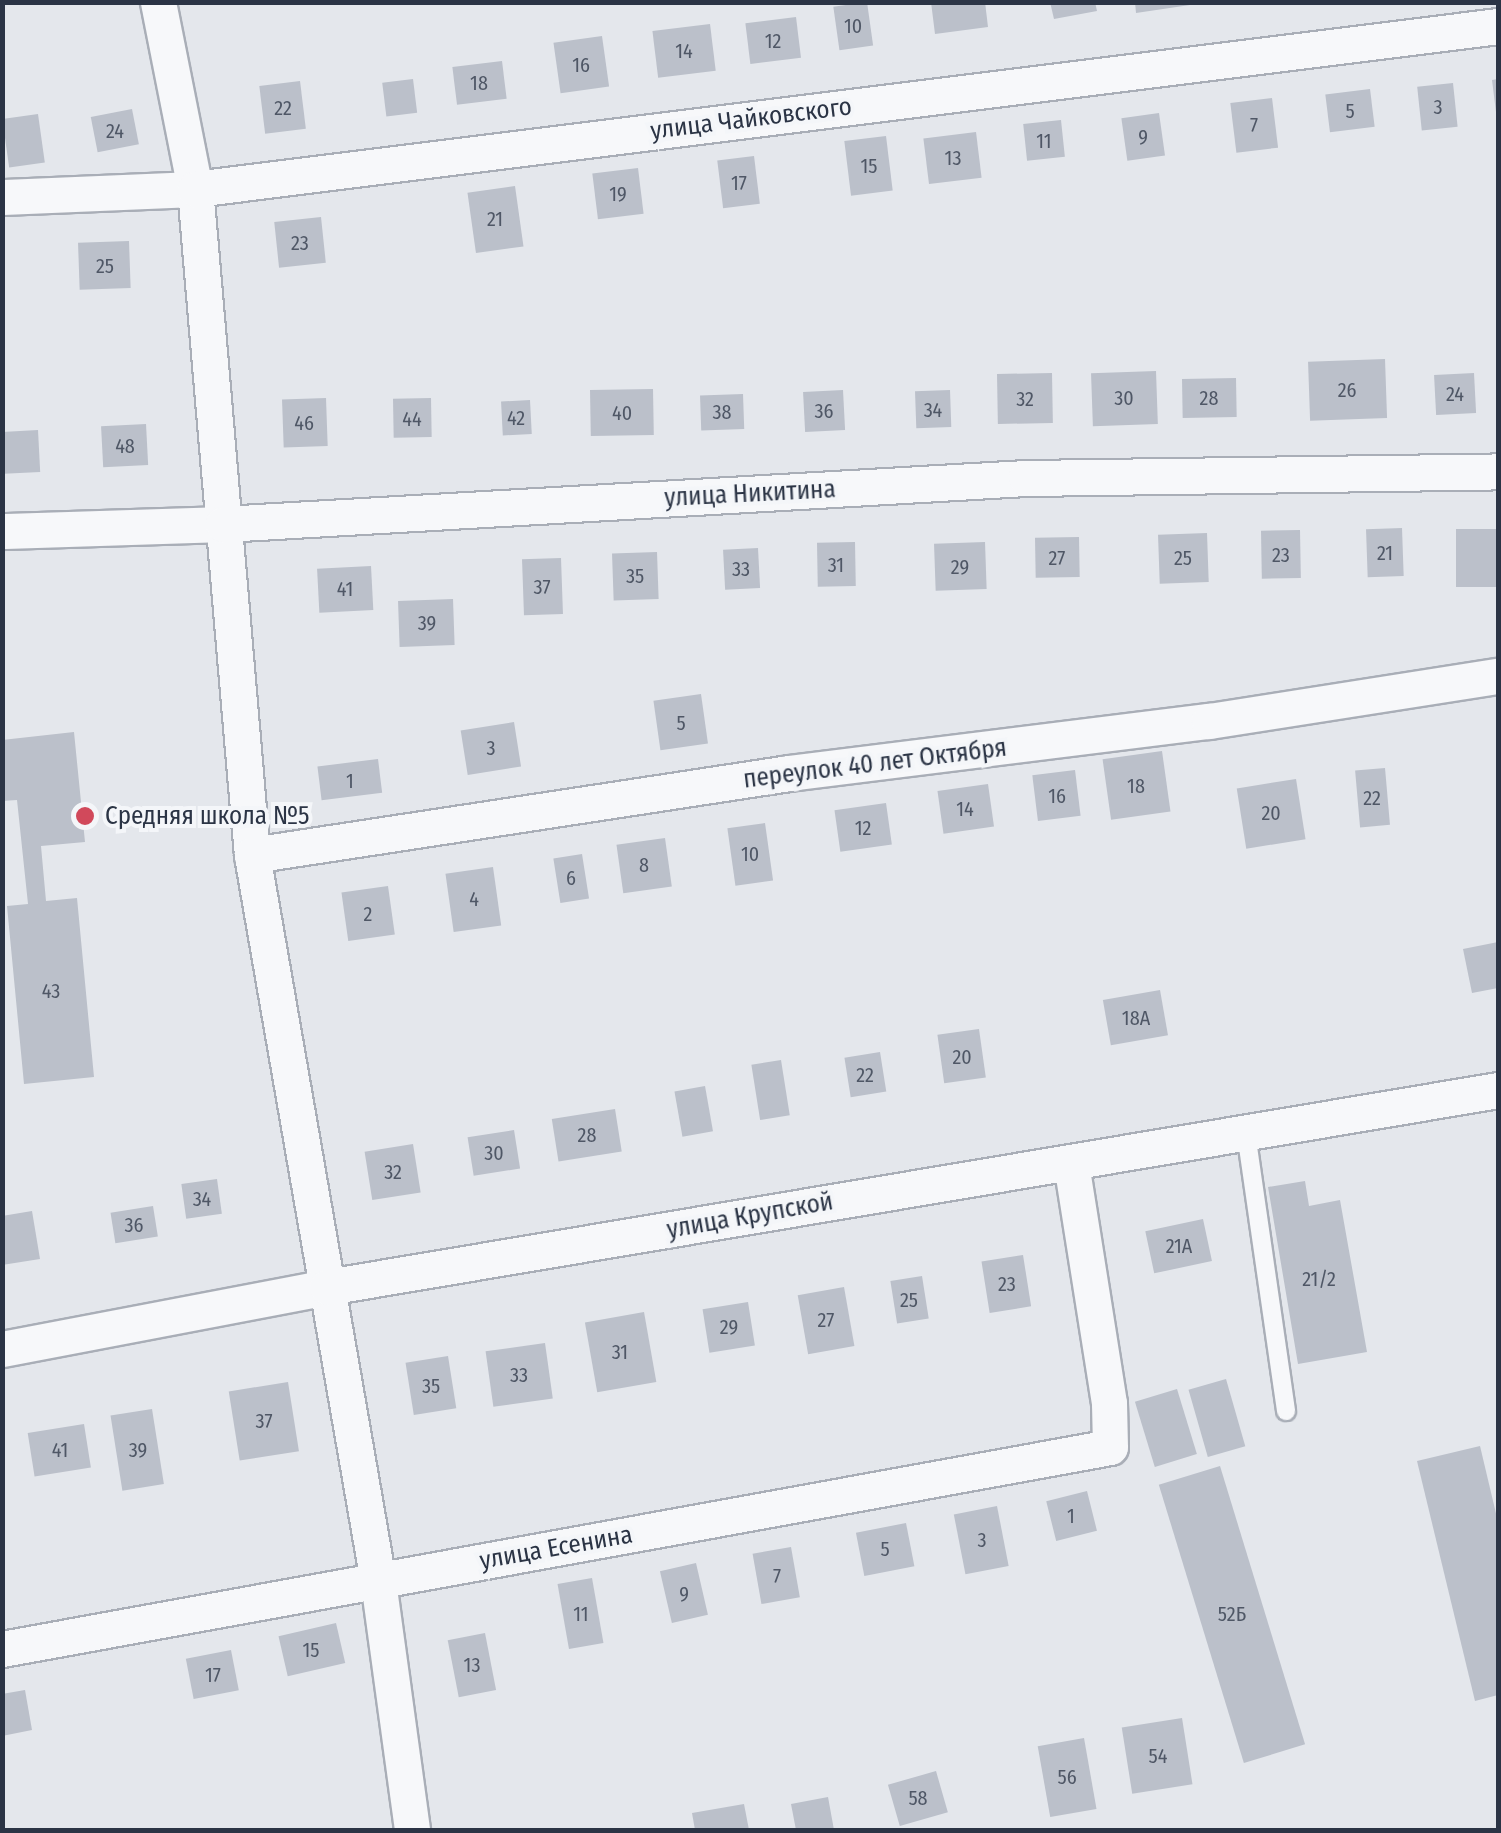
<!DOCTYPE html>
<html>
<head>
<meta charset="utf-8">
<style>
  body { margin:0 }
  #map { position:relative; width:1501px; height:1833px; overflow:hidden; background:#e4e7ec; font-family:"Fira Sans Condensed",sans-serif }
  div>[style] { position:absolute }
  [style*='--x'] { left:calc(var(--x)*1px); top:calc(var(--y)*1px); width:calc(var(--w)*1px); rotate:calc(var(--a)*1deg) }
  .building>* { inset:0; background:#bbc0ca; transform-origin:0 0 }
  .roads { filter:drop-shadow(2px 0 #a9aeb7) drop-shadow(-2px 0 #a9aeb7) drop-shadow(0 2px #a9aeb7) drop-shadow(0 -2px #a9aeb7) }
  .service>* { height:18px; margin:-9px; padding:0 9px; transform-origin:9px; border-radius:9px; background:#f7f8fa }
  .minor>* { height:35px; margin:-17.5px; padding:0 17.5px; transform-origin:17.5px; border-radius:17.5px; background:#f7f8fa }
  .dots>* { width:28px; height:28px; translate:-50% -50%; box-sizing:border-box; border:5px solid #f4f6f9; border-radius:50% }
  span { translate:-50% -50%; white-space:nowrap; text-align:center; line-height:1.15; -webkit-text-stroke:8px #f4f6f9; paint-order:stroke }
  .number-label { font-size:20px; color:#4f5766 }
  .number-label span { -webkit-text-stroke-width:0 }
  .street-label { font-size:25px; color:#2b3445 }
  .poi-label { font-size:25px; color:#2b3445 }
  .left { translate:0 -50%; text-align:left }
  .frame { position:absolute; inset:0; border:5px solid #2b3445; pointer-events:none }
</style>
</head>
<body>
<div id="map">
  <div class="building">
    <div style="left:867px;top:2px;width:44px;height:34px;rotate:82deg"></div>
    <div style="clip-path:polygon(931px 2px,985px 2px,988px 27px,935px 34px)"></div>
    <div style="clip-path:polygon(1050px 2px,1095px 2px,1097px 11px,1054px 19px)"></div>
    <div style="clip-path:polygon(1135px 2px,1190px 2px,1190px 5px,1136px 13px)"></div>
    <div style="left:796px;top:17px;width:41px;height:51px;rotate:83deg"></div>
    <div style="left:710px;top:24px;width:47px;height:58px;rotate:83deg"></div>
    <div style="left:602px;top:36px;width:51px;height:49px;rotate:82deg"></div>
    <div style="left:502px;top:61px;width:38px;height:50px;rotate:83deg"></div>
    <div style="left:413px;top:79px;width:34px;height:31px;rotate:83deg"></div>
    <div style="clip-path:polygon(1498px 79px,1498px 112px,1496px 112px,1492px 80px)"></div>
    <div style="left:300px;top:81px;width:48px;height:41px;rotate:83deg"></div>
    <div style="left:1453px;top:83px;width:44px;height:36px;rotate:84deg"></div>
    <div style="left:1370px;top:89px;width:38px;height:45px;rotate:83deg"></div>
    <div style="left:1272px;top:98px;width:50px;height:42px;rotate:83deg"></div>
    <div style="left:132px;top:109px;width:36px;height:42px;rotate:79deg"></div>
    <div style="left:1159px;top:113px;width:43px;height:38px;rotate:82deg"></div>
    <div style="left:38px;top:114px;width:49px;height:36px;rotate:82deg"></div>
    <div style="left:1061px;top:120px;width:37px;height:38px;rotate:84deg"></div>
    <div style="left:976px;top:132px;width:46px;height:53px;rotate:83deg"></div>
    <div style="left:886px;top:136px;width:55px;height:42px;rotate:83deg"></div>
    <div style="left:754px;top:156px;width:48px;height:37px;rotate:83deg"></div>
    <div style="left:638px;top:168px;width:46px;height:46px;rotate:83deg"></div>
    <div style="left:515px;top:186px;width:61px;height:48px;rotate:82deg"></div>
    <div style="left:321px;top:217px;width:46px;height:47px;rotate:84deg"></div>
    <div style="left:129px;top:241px;width:47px;height:51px;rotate:88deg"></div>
    <div style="left:1385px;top:359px;width:59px;height:77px;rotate:88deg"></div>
    <div style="left:1156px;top:371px;width:53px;height:65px;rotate:88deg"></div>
    <div style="left:1052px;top:373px;width:50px;height:55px;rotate:89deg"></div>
    <div style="left:1474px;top:373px;width:40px;height:40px;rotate:87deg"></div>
    <div style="left:1236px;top:378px;width:39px;height:54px;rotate:89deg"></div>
    <div style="left:653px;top:389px;width:46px;height:63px;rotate:89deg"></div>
    <div style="left:843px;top:390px;width:40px;height:40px;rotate:87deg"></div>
    <div style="left:950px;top:390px;width:37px;height:35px;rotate:88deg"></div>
    <div style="left:743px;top:394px;width:35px;height:43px;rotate:88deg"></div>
    <div style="left:326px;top:398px;width:48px;height:44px;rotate:88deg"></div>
    <div style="left:431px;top:398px;width:39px;height:38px;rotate:89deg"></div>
    <div style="left:530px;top:400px;width:34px;height:29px;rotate:87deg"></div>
    <div style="left:146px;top:424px;width:41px;height:45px;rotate:87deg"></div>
    <div style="left:38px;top:430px;width:42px;height:36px;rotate:87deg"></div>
    <div style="left:1402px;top:528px;width:48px;height:36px;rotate:88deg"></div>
    <div style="left:1498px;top:529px;width:58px;height:42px;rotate:90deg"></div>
    <div style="left:1300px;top:530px;width:48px;height:39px;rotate:89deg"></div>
    <div style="left:1207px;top:533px;width:49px;height:49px;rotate:88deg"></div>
    <div style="left:1079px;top:537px;width:40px;height:44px;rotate:89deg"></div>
    <div style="left:855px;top:542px;width:44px;height:38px;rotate:89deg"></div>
    <div style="left:985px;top:542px;width:47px;height:51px;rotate:88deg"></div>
    <div style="left:758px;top:548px;width:40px;height:35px;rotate:87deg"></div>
    <div style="left:657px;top:552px;width:47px;height:45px;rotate:88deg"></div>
    <div style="left:561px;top:558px;width:56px;height:39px;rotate:88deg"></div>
    <div style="left:371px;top:566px;width:44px;height:54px;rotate:87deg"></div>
    <div style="left:453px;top:599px;width:46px;height:55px;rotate:88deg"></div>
    <div style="left:701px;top:694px;width:50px;height:48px;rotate:82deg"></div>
    <div style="left:514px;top:722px;width:45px;height:54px;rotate:81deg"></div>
    <div style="clip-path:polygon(74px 732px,85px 842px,41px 846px,46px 901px,77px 898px,94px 1077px,24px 1084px,7px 906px,28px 904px,17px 800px,2px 801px,2px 740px)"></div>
    <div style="left:1162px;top:751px;width:61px;height:60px;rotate:82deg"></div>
    <div style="left:378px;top:759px;width:34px;height:61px;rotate:83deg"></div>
    <div style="left:1385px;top:768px;width:57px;height:30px;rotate:85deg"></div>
    <div style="left:1075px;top:770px;width:46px;height:43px;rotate:83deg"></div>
    <div style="left:1296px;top:779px;width:61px;height:60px;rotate:81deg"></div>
    <div style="left:988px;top:784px;width:43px;height:51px;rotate:82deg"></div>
    <div style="left:886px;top:803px;width:42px;height:52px;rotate:82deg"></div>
    <div style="left:765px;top:823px;width:58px;height:38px;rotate:82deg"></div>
    <div style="left:665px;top:838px;width:49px;height:49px;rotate:82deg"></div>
    <div style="left:582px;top:854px;width:45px;height:29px;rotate:81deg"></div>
    <div style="left:493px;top:867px;width:59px;height:48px;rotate:82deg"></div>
    <div style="left:388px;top:886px;width:49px;height:47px;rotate:82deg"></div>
    <div style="clip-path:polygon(1498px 942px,1498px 988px,1472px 993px,1463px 949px)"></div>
    <div style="left:1160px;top:990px;width:46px;height:58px;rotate:80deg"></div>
    <div style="left:979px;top:1029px;width:49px;height:42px;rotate:82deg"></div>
    <div style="left:880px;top:1052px;width:40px;height:36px;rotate:81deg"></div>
    <div style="left:781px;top:1060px;width:56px;height:30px;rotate:81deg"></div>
    <div style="left:705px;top:1086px;width:46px;height:31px;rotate:80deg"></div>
    <div style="left:615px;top:1109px;width:43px;height:64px;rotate:81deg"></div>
    <div style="left:514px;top:1130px;width:39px;height:47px;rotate:81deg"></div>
    <div style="left:413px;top:1144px;width:49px;height:49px;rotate:81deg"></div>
    <div style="left:217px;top:1179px;width:35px;height:36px;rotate:82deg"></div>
    <div style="clip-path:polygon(1305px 1181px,1309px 1206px,1340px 1200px,1367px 1352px,1298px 1364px,1268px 1187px)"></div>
    <div style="left:153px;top:1206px;width:31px;height:43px;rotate:81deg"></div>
    <div style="clip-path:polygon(32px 1211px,40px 1259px,2px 1265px,2px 1216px)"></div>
    <div style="left:1203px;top:1219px;width:43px;height:59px;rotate:78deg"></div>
    <div style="left:1023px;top:1255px;width:52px;height:42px;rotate:81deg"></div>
    <div style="left:922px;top:1276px;width:43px;height:32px;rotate:81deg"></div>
    <div style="left:844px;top:1287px;width:60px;height:47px;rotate:80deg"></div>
    <div style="left:748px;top:1302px;width:44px;height:46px;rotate:81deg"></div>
    <div style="left:644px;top:1312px;width:71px;height:60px;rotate:80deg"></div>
    <div style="left:545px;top:1343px;width:56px;height:60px;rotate:82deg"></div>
    <div style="left:448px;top:1356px;width:53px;height:43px;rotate:81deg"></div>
    <div style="left:1226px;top:1379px;width:70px;height:39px;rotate:74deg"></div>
    <div style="left:288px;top:1382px;width:70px;height:60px;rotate:81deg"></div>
    <div style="left:1177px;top:1389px;width:68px;height:44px;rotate:73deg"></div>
    <div style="left:152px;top:1409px;width:76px;height:42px;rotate:81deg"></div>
    <div style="left:84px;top:1424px;width:44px;height:57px;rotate:81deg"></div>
    <div style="clip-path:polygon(1480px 1446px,1498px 1522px,1498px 1695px,1475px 1701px,1417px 1461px)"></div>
    <div style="left:1220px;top:1466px;width:291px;height:64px;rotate:73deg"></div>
    <div style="left:1087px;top:1491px;width:41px;height:42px;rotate:76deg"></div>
    <div style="left:997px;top:1506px;width:61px;height:44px;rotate:79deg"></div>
    <div style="left:906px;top:1523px;width:44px;height:51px;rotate:79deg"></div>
    <div style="left:791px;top:1547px;width:51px;height:39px;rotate:80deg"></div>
    <div style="left:696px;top:1563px;width:53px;height:37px;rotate:77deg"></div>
    <div style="left:592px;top:1578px;width:66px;height:35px;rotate:80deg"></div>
    <div style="left:336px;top:1623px;width:41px;height:59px;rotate:77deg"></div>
    <div style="left:485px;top:1633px;width:58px;height:38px;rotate:79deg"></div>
    <div style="left:231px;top:1650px;width:41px;height:46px;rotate:79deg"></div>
    <div style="clip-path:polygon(25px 1690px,32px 1730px,2px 1736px,2px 1694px)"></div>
    <div style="left:1182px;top:1718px;width:67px;height:61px;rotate:81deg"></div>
    <div style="left:1084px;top:1738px;width:72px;height:47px;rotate:80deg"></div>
    <div style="left:936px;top:1771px;width:43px;height:50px;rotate:74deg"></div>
    <div style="clip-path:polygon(828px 1797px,834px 1830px,796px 1830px,791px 1804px)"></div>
    <div style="clip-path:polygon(744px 1804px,749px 1830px,695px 1830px,692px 1813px)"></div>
  </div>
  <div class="roads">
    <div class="service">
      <div style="--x:1246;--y:1133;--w:281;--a:81.8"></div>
    </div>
    <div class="minor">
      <div style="--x:158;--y:2;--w:191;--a:78.8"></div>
      <div style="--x:195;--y:189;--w:668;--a:85.11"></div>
      <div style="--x:252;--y:855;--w:737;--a:80.15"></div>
      <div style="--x:378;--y:1581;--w:251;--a:82.2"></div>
      <div style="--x:2;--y:197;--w:193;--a:-2.4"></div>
      <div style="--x:195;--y:189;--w:1313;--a:-7.13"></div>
      <div style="--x:2;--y:531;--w:221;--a:-1.8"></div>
      <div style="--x:223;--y:524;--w:804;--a:-3.28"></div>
      <div style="--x:1026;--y:478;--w:472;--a:-0.8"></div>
      <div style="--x:252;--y:855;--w:543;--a:-8.68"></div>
      <div style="--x:789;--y:773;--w:423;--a:-7.1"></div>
      <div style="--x:1209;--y:721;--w:292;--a:-8.9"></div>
      <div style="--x:2;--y:1349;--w:331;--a:-10.8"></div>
      <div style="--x:327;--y:1287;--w:1187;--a:-9.55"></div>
      <div style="--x:2;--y:1649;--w:1126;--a:-10.33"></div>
      <div style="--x:1110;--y:1447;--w:44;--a:-91.3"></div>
      <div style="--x:1109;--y:1403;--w:244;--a:-99"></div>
    </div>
  </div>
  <div class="dots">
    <div style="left:85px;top:816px;background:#d1495b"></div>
  </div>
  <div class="number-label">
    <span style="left:853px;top:26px">10</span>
    <span style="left:773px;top:41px">12</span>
    <span style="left:684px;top:51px">14</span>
    <span style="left:581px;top:65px">16</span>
    <span style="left:479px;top:83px">18</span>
    <span style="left:1438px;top:107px">3</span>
    <span style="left:283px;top:108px">22</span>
    <span style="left:1350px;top:111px">5</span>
    <span style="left:1254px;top:125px">7</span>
    <span style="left:115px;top:131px">24</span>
    <span style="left:1143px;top:137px">9</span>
    <span style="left:1044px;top:141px">11</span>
    <span style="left:953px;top:158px">13</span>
    <span style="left:869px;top:166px">15</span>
    <span style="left:739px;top:183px">17</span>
    <span style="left:618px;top:194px">19</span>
    <span style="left:495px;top:219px">21</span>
    <span style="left:300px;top:243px">23</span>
    <span style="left:105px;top:266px">25</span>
    <span style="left:1347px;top:390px">26</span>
    <span style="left:1455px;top:394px">24</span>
    <span style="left:1124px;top:398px">30</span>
    <span style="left:1209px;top:398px">28</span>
    <span style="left:1025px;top:399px">32</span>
    <span style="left:933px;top:410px">34</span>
    <span style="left:824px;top:411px">36</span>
    <span style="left:722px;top:412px">38</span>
    <span style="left:622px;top:413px">40</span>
    <span style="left:516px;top:418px">42</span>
    <span style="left:412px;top:419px">44</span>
    <span style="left:304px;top:423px">46</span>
    <span style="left:125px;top:446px">48</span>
    <span style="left:1385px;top:553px">21</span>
    <span style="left:1281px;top:555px">23</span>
    <span style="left:1057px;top:558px">27</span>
    <span style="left:1183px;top:558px">25</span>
    <span style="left:836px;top:565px">31</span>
    <span style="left:960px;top:567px">29</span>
    <span style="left:741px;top:569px">33</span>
    <span style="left:635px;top:576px">35</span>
    <span style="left:542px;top:587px">37</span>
    <span style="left:345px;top:589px">41</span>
    <span style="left:427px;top:623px">39</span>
    <span style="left:681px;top:723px">5</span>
    <span style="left:491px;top:748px">3</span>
    <span style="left:350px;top:781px">1</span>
    <span style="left:1136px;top:786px">18</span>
    <span style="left:1057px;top:796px">16</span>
    <span style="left:1372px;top:798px">22</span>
    <span style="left:965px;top:809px">14</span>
    <span style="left:1271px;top:813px">20</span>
    <span style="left:863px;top:828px">12</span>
    <span style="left:750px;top:854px">10</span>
    <span style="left:644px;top:865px">8</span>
    <span style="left:571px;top:878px">6</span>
    <span style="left:474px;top:899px">4</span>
    <span style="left:368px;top:914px">2</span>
    <span style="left:51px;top:991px">43</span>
    <span style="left:1136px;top:1018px">18А</span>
    <span style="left:962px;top:1057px">20</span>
    <span style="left:865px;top:1075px">22</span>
    <span style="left:587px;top:1135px">28</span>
    <span style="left:494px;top:1153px">30</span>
    <span style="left:393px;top:1172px">32</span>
    <span style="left:202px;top:1199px">34</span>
    <span style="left:134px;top:1225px">36</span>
    <span style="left:1179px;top:1246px">21А</span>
    <span style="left:1319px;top:1279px">21/2</span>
    <span style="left:1007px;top:1284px">23</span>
    <span style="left:909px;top:1300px">25</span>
    <span style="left:826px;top:1320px">27</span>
    <span style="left:729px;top:1327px">29</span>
    <span style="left:620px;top:1352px">31</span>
    <span style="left:519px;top:1375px">33</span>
    <span style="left:431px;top:1386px">35</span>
    <span style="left:264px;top:1421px">37</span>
    <span style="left:60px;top:1450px">41</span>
    <span style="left:138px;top:1450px">39</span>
    <span style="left:1071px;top:1516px">1</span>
    <span style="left:982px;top:1540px">3</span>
    <span style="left:885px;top:1549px">5</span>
    <span style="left:777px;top:1576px">7</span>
    <span style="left:684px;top:1594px">9</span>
    <span style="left:581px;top:1614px">11</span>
    <span style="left:1232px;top:1614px">52Б</span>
    <span style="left:311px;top:1650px">15</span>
    <span style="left:472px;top:1665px">13</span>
    <span style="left:213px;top:1675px">17</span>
    <span style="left:1158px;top:1756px">54</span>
    <span style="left:1067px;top:1777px">56</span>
    <span style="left:918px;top:1798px">58</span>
  </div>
  <div class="street-label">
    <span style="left:751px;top:119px;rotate:-7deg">улица Чайковского</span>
    <span style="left:750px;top:494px;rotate:-3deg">улица Никитина</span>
    <span style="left:875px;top:764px;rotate:-7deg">переулок 40 лет Октября</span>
    <span style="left:750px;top:1216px;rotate:-10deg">улица Крупской</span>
    <span style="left:556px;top:1548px;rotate:-10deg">улица Есенина</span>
  </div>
  <div class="poi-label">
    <span class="left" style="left:105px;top:816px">Средняя школа №5</span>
  </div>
  <div class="frame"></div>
</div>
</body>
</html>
